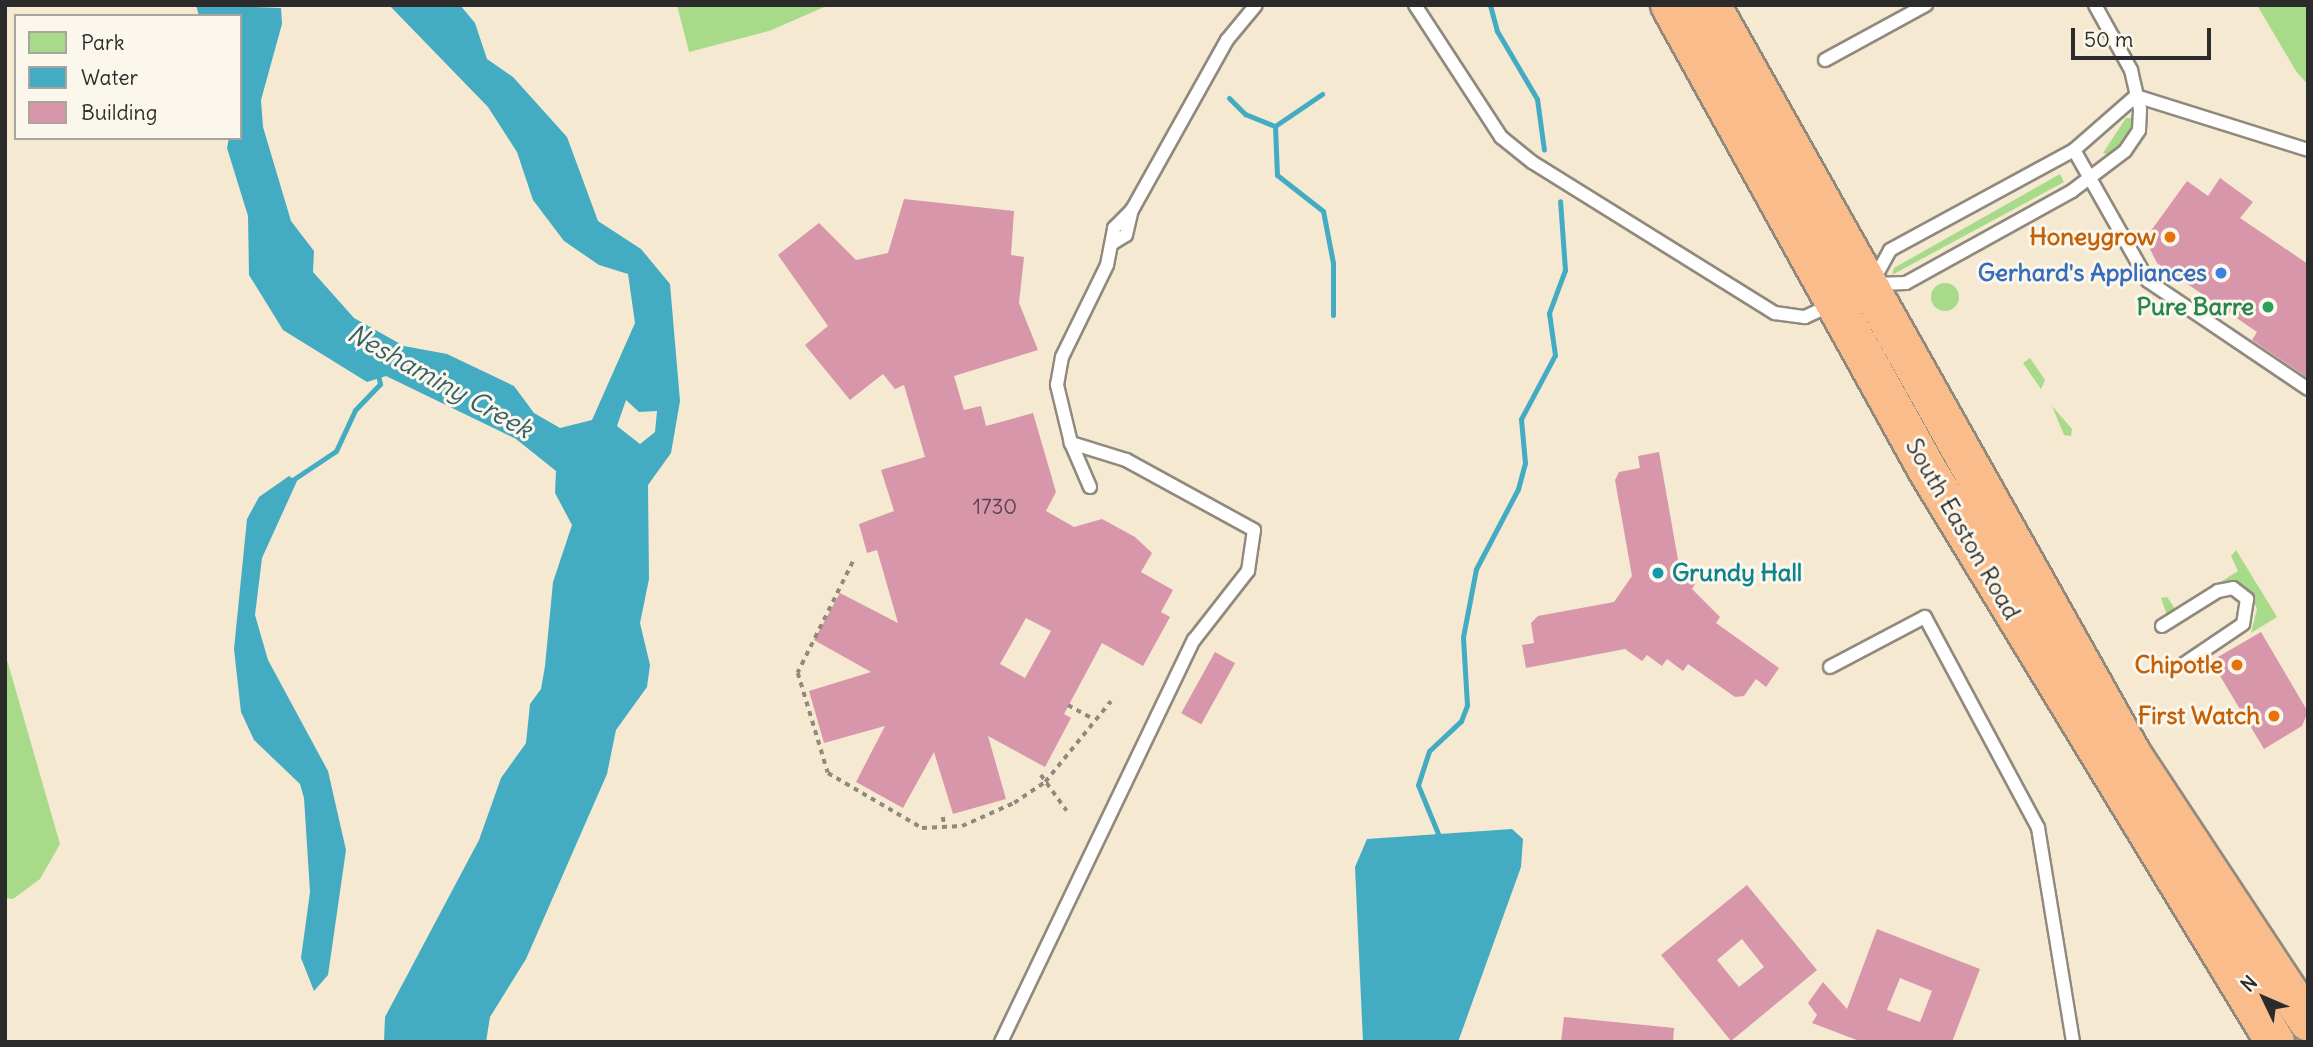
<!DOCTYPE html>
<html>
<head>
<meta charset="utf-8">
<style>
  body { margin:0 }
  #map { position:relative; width:2313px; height:1047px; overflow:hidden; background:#f5e9d1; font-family:Delius,sans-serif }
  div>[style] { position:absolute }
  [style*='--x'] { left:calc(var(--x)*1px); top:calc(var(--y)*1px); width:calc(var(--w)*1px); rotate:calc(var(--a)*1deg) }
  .green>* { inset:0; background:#a7da89 }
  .round { border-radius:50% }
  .water>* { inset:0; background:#43acc2 }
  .stream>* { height:5px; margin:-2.5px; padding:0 2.5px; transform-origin:2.5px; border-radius:2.5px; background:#43acc2 }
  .building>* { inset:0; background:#d896aa; transform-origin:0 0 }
  .path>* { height:3.5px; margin-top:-1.75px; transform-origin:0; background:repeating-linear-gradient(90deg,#908a7e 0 5px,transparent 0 10px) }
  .roads { filter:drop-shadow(2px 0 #908a7e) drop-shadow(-2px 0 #908a7e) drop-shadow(0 2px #908a7e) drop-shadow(0 -2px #908a7e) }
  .lane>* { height:12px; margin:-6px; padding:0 6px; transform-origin:6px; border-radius:6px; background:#fff }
  .highway>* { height:38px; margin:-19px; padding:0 19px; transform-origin:19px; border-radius:19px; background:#fabc8b }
  .dots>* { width:19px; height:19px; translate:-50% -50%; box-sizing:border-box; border:4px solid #fbf7ec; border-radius:50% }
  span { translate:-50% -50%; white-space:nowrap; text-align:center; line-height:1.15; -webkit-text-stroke:6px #fbf7ec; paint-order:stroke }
  .number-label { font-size:21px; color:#56464b }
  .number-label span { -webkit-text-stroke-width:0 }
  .food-label { font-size:24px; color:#c56008; font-weight:700 }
  .right { translate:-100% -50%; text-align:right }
  .shop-label { font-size:24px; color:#366cbe; font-weight:700 }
  .leisure-label { font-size:24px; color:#27864d; font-weight:700 }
  .street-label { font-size:24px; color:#2b2b2b }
  .culture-label { font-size:24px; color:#0d838f; font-weight:700 }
  .left { translate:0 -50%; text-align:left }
  .water-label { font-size:26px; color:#355f67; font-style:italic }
  .frame { position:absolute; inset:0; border:7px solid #2b2b2b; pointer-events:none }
  .legend { position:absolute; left:14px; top:14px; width:228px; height:126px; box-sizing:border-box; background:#fbf7ec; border:2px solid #a8a59f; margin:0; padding:9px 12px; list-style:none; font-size:21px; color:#2b2b2b }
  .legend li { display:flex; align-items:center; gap:14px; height:35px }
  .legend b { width:35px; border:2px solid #a8a59f }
  .north { position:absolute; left:2229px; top:963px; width:70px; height:70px; -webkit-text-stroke:5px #fbf7ec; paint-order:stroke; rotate:314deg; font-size:19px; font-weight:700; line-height:28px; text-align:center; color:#2b2b2b }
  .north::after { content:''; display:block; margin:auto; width:24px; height:32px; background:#2b2b2b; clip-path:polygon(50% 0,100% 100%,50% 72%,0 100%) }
  .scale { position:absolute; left:2071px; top:28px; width:140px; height:32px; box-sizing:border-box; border:4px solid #2b2b2b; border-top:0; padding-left:9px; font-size:21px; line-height:24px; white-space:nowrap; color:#2b2b2b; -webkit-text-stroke:5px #fbf7ec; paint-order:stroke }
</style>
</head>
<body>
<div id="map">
  <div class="green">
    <div style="clip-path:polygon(677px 5px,829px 5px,769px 31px,689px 52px)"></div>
    <div style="clip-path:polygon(2257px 5px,2308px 5px,2308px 85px,2296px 71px)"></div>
    <div style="clip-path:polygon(2126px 118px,2134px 118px,2131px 133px,2110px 155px,2103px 153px)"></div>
    <div style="clip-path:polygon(2060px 174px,2064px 182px,1892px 275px,1894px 268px)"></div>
    <div class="round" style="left:1931px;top:283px;width:28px;height:28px"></div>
    <div style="clip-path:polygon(2030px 358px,2045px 380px,2041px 389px,2023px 363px)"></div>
    <div style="clip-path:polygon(2052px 406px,2072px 429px,2071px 436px,2064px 435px)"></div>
    <div style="clip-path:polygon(2236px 550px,2277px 617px,2251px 633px,2257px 609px,2251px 594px,2229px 582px,2168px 618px,2161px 598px,2167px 597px,2176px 610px,2238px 571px,2231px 556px)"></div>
    <div style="clip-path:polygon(5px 653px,60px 844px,40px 879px,13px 899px,5px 898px)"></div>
  </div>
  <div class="water">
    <div style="clip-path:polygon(evenodd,196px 5px,281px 8px,282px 24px,261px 100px,263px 127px,291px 221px,314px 251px,313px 272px,354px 318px,404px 346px,447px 354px,514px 386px,534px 413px,560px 428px,592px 420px,635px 323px,628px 274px,599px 265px,564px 241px,533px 200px,517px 152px,488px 107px,389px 5px,460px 5px,475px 23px,487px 59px,513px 77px,567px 137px,598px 221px,641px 249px,670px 284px,680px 401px,671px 453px,648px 485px,649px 579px,640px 623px,650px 665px,647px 687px,616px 730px,607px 774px,526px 959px,490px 1017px,486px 1042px,384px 1042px,385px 1017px,479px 840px,501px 778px,526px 743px,530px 704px,541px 689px,545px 666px,553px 582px,572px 525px,555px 493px,556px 471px,516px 439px,386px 376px,367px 382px,283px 330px,249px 275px,248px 216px,227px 148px,229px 138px,240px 138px,240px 16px,199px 16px,196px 5px,626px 400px,639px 412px,657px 411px,655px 432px,640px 444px,617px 426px,626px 400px)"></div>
    <div style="clip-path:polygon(289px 476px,297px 481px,262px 558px,255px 615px,268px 660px,328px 771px,346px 850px,328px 975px,314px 991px,301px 958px,310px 892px,304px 798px,300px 784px,254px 740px,241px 712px,234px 649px,247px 519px,259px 497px)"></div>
    <div style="clip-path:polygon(1512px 829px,1523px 839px,1521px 867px,1458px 1042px,1363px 1042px,1355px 867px,1367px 839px)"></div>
  </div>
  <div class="stream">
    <div style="--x:1490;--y:5;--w:27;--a:75"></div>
    <div style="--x:1497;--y:31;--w:79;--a:59.5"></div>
    <div style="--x:1537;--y:99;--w:51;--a:82.2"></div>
    <div style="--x:1229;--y:98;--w:23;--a:45"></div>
    <div style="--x:1245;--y:114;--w:32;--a:22"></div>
    <div style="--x:1275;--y:126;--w:57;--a:-34.2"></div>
    <div style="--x:1275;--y:126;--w:49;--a:87.7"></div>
    <div style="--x:1277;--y:175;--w:58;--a:38"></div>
    <div style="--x:1323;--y:211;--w:53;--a:79.1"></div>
    <div style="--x:1333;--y:263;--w:52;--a:90"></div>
    <div style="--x:294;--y:479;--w:50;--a:-33.7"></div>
    <div style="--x:336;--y:451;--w:45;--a:-65.1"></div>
    <div style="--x:355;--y:410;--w:36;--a:-46"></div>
    <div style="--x:380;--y:384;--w:14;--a:-102"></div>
    <div style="--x:1439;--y:836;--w:55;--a:-112.4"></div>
    <div style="--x:1418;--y:785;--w:36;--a:-72"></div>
    <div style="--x:1429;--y:751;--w:44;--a:-43.2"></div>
    <div style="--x:1461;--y:721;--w:17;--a:-69"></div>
    <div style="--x:1467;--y:705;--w:68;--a:-93.4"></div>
    <div style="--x:1463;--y:637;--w:69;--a:-79.2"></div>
    <div style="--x:1476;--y:569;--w:90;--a:-62.3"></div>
    <div style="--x:1518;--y:489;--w:27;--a:-75"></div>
    <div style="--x:1525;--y:463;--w:44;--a:-95.2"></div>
    <div style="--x:1521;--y:419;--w:72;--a:-62"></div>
    <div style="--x:1555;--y:355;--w:42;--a:-98.1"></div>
    <div style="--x:1549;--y:313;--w:46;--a:-69.6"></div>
    <div style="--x:1565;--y:270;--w:69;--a:-94.1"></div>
  </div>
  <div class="building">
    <div style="clip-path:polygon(2220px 178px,2253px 202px,2240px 218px,2308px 264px,2308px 378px,2252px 340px,2257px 332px,2157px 263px,2145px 239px,2187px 181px,2208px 196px)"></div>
    <div style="clip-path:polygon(evenodd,904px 199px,1014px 211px,1011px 255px,1024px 257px,1019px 303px,1038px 350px,954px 376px,964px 410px,981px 406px,986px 426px,1033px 413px,1056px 492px,1046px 511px,1074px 527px,1102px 519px,1135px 537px,1152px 553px,1141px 572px,1173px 590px,1161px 612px,1170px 617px,1143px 666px,1102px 643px,1064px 714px,1071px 718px,1045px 767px,988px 736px,1006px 799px,953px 814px,934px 752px,903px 808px,856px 782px,885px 726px,824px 743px,809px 691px,871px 672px,814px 640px,840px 593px,898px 623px,877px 550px,867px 553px,859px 524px,894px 511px,881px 470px,925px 457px,904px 385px,895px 389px,883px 374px,850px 400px,805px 345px,828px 326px,778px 255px,819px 223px,856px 260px,888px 253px,904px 199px,1026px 618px,1051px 631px,1025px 678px,1000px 664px,1026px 618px)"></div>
    <div style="clip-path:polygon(1659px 452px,1680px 571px,1696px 582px,1692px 589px,1720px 617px,1716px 623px,1779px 668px,1766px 687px,1756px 679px,1744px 696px,1735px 697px,1688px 664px,1683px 671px,1667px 659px,1662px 666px,1647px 655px,1642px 661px,1625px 649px,1526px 668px,1522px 645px,1534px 643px,1531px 623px,1538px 616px,1614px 602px,1632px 576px,1615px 480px,1619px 472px,1640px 468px,1638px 456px)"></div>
    <div style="clip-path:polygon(2261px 632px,2308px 712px,2302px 726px,2264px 749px,2211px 661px)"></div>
    <div style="left:1215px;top:652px;width:23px;height:70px;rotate:29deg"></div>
    <div style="clip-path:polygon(evenodd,1747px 885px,1817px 970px,1731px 1041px,1661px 955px,1747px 885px,1742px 939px,1764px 967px,1739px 987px,1717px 960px,1742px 939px)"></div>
    <div style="clip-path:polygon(evenodd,1877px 929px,1980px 969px,1952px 1042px,1862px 1042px,1812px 1023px,1817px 1015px,1808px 1003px,1823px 982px,1847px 1009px,1877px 929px,1900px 978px,1932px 991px,1920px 1022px,1887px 1010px,1900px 978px)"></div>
    <div style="clip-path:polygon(1564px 1017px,1674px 1028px,1673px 1042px,1561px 1042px)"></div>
  </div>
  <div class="path">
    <div style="--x:853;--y:562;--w:124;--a:116.4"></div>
    <div style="--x:798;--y:673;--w:104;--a:73.3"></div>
    <div style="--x:828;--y:773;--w:109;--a:30.3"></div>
    <div style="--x:922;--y:828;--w:40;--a:-2.9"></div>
    <div style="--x:962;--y:826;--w:57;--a:-23.9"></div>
    <div style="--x:1014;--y:803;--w:37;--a:-34"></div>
    <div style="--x:1045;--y:782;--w:104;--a:-50.8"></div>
    <div style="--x:1068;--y:705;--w:29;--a:29"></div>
    <div style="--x:1041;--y:775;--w:44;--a:54.2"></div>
    <div style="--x:943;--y:817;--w:11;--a:80"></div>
  </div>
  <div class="roads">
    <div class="lane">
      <div style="--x:1415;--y:5;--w:158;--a:56.9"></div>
      <div style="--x:1501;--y:137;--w:40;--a:39"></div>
      <div style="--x:1532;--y:162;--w:286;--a:31.9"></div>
      <div style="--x:1775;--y:313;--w:30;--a:8"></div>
      <div style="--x:1805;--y:317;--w:29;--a:-25"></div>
      <div style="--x:1825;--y:60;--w:115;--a:-28.6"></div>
      <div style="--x:2136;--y:96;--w:180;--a:17.4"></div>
      <div style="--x:2074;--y:150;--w:150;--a:60.5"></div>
      <div style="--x:2148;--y:281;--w:193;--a:34"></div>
      <div style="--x:1113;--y:243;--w:15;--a:-32"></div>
      <div style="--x:1126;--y:235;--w:26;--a:-77"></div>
      <div style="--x:1873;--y:281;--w:35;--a:-61"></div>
      <div style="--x:1890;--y:250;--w:209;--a:-28.5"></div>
      <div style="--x:2074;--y:150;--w:82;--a:-41.1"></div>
      <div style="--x:1876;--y:284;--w:30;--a:-2"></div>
      <div style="--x:1906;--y:283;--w:190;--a:-29"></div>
      <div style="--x:2072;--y:191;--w:66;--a:-37"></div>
      <div style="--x:2125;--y:151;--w:25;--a:-56"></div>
      <div style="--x:2139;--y:130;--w:21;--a:-87"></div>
      <div style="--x:2140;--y:109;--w:40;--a:-103"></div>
      <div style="--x:2131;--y:70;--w:74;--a:-119"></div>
      <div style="--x:1090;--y:487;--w:48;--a:-113.4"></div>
      <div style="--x:1071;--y:443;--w:60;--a:-103.6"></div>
      <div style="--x:1057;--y:385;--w:28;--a:-80"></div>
      <div style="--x:1062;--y:357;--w:102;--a:-63.9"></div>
      <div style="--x:1107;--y:265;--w:38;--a:-79"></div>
      <div style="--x:1114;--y:228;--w:25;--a:-45"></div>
      <div style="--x:1132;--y:210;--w:195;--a:-60.8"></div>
      <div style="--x:1227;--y:40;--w:45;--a:-50.4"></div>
      <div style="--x:2162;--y:626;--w:66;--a:-32"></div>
      <div style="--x:2218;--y:591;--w:15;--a:-11"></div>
      <div style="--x:2233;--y:588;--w:18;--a:38"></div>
      <div style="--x:2247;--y:599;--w:25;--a:99"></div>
      <div style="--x:2243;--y:624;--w:71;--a:145.9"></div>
      <div style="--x:1830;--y:667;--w:107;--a:-27.8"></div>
      <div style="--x:1925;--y:617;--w:239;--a:61.8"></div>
      <div style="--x:2038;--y:828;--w:217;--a:80.7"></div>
      <div style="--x:1001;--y:1042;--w:446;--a:-64.4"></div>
      <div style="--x:1194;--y:640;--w:88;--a:-52"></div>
      <div style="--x:1248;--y:571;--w:41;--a:-81.7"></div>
      <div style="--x:1254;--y:530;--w:146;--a:-151.3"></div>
      <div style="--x:1126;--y:460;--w:58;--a:-162.8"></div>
    </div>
    <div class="highway">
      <div style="--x:1670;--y:5;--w:533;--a:61.03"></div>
      <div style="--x:1928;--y:471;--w:668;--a:58.71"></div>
      <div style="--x:1711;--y:5;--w:861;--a:60.67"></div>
      <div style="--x:2133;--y:756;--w:318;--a:56.6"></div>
    </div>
  </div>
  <div class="dots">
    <div style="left:2170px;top:237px;background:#e8710a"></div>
    <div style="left:2221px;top:273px;background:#3f7fe0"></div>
    <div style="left:2268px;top:307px;background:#2e9e5b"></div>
    <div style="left:1658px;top:573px;background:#0f9aa8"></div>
    <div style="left:2237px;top:665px;background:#e8710a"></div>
    <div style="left:2274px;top:716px;background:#e8710a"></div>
  </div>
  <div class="number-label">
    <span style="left:995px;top:507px">1730</span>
  </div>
  <div class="food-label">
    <span class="right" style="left:2156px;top:237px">Honeygrow</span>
    <span class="right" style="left:2223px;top:665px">Chipotle</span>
    <span class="right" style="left:2260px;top:716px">First Watch</span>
  </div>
  <div class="shop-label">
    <span class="right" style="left:2207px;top:273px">Gerhard's Appliances</span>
  </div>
  <div class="leisure-label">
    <span class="right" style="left:2254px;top:307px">Pure Barre</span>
  </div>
  <div class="street-label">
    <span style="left:1963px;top:529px;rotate:60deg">South Easton Road</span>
  </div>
  <div class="culture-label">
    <span class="left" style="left:1672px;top:573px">Grundy Hall</span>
  </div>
  <div class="water-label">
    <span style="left:440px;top:381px;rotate:29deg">Neshaminy Creek</span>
  </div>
  <div class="frame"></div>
  <ul class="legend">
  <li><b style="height:19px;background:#a7da89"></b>Park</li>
  <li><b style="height:19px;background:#43acc2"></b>Water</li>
  <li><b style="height:19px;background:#d896aa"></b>Building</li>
  </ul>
  <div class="north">N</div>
  <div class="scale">50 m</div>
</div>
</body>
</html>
